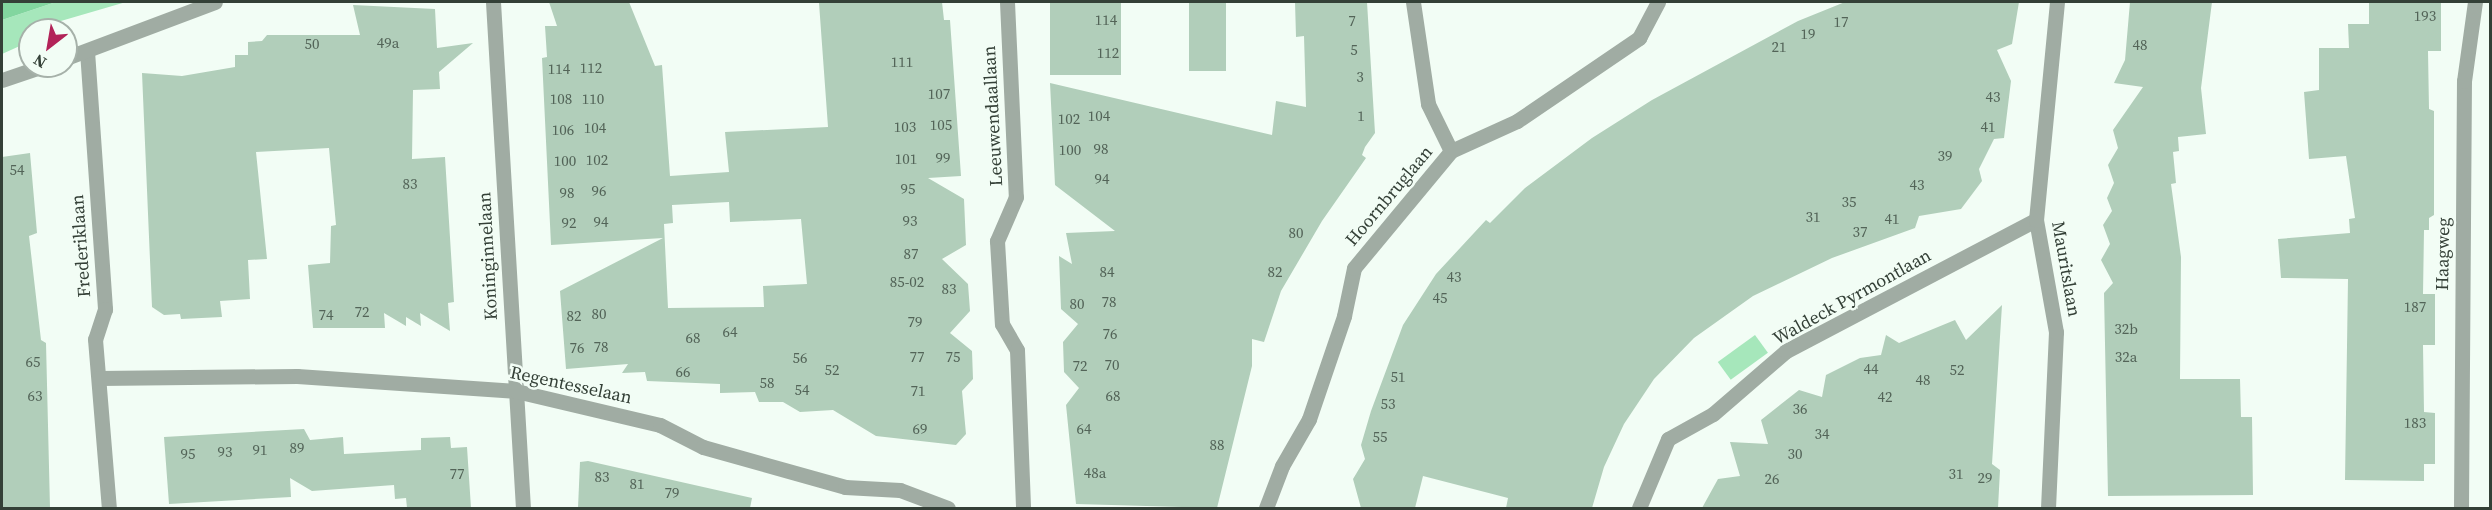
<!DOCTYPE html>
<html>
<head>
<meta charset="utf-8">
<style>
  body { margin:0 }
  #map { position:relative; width:2492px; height:510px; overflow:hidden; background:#f2fdf5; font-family:"Source Serif 4",serif }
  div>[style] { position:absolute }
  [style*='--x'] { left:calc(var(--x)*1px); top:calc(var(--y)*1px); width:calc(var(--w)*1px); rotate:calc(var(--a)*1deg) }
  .green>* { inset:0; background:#a6e7bb; transform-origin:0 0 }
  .water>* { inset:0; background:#82d69f }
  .building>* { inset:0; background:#b1ceba; transform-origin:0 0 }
  .street>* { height:15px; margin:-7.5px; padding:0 7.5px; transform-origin:7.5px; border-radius:7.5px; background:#a0aca3 }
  span { translate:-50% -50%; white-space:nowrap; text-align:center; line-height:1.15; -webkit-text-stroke:5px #f2fdf5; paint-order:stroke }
  .number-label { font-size:15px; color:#536458 }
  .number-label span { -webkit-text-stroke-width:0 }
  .street-label { font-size:18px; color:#344037 }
  .frame { position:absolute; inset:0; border:3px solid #344037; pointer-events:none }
  .north { position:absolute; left:18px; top:18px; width:60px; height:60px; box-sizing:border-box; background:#f2fdf5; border:2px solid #a6b1a9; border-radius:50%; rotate:211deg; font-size:16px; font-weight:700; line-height:24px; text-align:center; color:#344037 }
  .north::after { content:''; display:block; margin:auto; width:21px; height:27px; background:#b22358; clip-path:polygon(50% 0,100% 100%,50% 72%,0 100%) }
</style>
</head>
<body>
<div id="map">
  <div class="green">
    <div style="clip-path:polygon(56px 2px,126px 2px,30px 30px,22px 45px,2px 54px,2px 20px)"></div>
    <div style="left:1755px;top:335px;width:22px;height:46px;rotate:54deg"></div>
  </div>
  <div class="water">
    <div style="clip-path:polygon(2px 2px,56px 2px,2px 20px)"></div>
  </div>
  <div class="building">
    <div style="clip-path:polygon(evenodd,549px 2px,629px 2px,655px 66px,662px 65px,670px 176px,729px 172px,725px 132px,828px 127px,819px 3px,942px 2px,944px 20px,950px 20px,961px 176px,928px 178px,964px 199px,966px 245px,942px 259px,968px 284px,970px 311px,950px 333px,972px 351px,973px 379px,962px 391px,966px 434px,956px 445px,876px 436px,833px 410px,800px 412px,783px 402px,759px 402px,755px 392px,720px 393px,720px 384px,647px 381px,645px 372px,622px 373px,628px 364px,566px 369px,560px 291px,663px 238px,551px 245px,542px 58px,547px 57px,545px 26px,557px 26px,549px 2px,729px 202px,730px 222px,801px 219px,807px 284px,763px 286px,764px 307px,668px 308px,664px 224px,673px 223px,672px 205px,729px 202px)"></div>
    <div style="left:1050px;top:2px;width:71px;height:73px"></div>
    <div style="left:1189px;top:2px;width:37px;height:69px"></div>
    <div style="clip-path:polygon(1295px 2px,1367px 2px,1375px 133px,1365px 147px,1362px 155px,1366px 158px,1322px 221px,1281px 291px,1264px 342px,1252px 339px,1252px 366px,1217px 508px,1076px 504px,1066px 405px,1079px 388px,1064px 372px,1063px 342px,1078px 324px,1061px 309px,1059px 256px,1072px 264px,1066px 233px,1115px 231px,1055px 185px,1050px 83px,1272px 135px,1276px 101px,1306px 107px,1304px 36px,1296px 37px)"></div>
    <div style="clip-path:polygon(1845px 2px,2019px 2px,2012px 44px,1997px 50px,2011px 81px,2004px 138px,1994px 139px,1979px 169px,1982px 181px,1961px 209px,1919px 216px,1915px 228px,1832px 258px,1753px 296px,1694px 338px,1654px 379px,1624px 424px,1604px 467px,1592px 508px,1506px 508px,1508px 498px,1423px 476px,1415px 508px,1361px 508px,1353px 479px,1365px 459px,1361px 445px,1371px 411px,1403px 325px,1436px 274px,1486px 220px,1490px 223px,1525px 188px,1592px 138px,1652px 100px,1798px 21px)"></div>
    <div style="clip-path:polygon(2130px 2px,2212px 2px,2201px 88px,2206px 134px,2178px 137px,2179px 151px,2173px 152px,2176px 183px,2171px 184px,2181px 257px,2180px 379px,2240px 379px,2241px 417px,2252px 417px,2253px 495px,2108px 496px,2104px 293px,2113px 283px,2101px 260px,2110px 244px,2103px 225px,2112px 211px,2107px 198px,2114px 183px,2108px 165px,2118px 148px,2113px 130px,2143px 87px,2114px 83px,2125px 60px)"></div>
    <div style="clip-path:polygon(2369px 2px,2441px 2px,2441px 51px,2428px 51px,2429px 109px,2434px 111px,2434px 215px,2429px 218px,2429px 230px,2424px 230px,2423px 294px,2435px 294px,2435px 345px,2423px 345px,2424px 412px,2435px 413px,2435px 464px,2424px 464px,2424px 481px,2345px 480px,2348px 279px,2281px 278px,2278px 239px,2350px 233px,2349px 219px,2355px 218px,2346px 156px,2309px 159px,2304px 92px,2319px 90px,2319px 48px,2349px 48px,2348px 24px,2369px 24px)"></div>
    <div style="clip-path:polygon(353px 5px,435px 9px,437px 48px,473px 43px,439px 72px,440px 89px,413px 90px,412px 159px,445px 157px,454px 302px,448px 303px,450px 331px,420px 313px,421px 326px,406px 317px,406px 326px,384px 313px,385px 328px,313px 328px,308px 265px,330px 263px,331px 226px,336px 225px,329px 148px,256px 152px,267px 259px,248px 260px,250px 299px,220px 301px,222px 317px,181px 319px,180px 314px,164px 315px,152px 307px,142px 73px,182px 76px,235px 67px,235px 55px,248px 55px,248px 42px,262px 41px,267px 35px,360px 35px)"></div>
    <div style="clip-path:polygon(30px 153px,37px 233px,29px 236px,41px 340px,46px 343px,50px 508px,2px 508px,2px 157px)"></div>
    <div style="clip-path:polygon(2002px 305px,1992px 464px,2000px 470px,1998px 508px,1702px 508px,1718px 479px,1740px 476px,1730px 442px,1768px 444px,1761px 420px,1799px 390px,1822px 397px,1826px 375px,1860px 358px,1881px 355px,1886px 335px,1899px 343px,1955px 320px,1966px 340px)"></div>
    <div style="clip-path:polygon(304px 429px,310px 440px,343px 437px,344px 454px,421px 450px,421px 438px,450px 437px,451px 448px,467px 447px,471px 508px,407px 508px,406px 498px,395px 499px,394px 485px,312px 491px,290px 478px,291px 497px,169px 504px,164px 437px)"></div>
    <div style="clip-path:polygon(588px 461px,752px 498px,750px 508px,578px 508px,580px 462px)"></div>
  </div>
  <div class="street">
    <div style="--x:493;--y:2;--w:507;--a:86.61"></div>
    <div style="--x:1007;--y:2;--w:195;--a:87.4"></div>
    <div style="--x:1016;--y:197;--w:48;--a:113.4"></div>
    <div style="--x:997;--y:241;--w:83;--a:86.6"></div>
    <div style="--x:1002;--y:324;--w:30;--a:60"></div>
    <div style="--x:1017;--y:350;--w:158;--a:87.8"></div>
    <div style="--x:1413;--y:2;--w:103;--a:81.6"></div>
    <div style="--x:1428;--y:104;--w:52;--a:63.9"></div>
    <div style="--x:87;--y:51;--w:259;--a:86"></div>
    <div style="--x:105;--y:309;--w:32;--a:108"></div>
    <div style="--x:95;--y:339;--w:170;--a:85.3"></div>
    <div style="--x:66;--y:58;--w:159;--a:-20.6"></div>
    <div style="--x:2;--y:80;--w:43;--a:-18.9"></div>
    <div style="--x:99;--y:378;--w:198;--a:-0.6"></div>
    <div style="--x:297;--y:376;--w:220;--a:3.9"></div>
    <div style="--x:516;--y:391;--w:148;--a:13.3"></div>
    <div style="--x:660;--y:425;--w:48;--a:27.1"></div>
    <div style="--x:703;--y:447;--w:148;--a:15.7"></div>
    <div style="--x:845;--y:487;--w:55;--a:3.1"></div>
    <div style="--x:900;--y:490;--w:51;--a:20.6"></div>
    <div style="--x:1266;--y:508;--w:45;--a:-69.1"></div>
    <div style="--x:1282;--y:466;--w:54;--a:-60.1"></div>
    <div style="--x:1309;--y:419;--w:109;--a:-71.2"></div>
    <div style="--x:1344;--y:316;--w:49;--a:-78.2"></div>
    <div style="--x:1354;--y:268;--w:152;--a:-50.3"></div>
    <div style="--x:1451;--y:151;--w:72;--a:-24.4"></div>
    <div style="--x:1517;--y:121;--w:148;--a:-34.2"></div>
    <div style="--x:1639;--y:38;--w:41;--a:-62.2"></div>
    <div style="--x:1639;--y:508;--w:75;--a:-67.2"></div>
    <div style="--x:1668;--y:439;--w:51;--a:-29.1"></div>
    <div style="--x:1713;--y:414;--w:96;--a:-40.8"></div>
    <div style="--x:1786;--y:351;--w:282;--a:-27.7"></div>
    <div style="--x:2048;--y:508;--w:176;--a:-87.4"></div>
    <div style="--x:2056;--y:332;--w:114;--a:-100.1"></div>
    <div style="--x:2036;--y:220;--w:219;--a:-84.5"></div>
    <div style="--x:2461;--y:508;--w:427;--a:-89.6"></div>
    <div style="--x:2464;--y:81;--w:80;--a:-82.1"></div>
  </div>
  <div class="number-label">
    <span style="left:2425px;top:16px">193</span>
    <span style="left:1106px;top:20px">114</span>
    <span style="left:1352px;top:21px">7</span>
    <span style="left:1841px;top:22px">17</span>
    <span style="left:1808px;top:34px">19</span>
    <span style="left:388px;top:43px">49a</span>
    <span style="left:312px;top:44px">50</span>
    <span style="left:2140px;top:45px">48</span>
    <span style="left:1779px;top:47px">21</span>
    <span style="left:1354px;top:50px">5</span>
    <span style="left:1108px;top:53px">112</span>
    <span style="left:902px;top:62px">111</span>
    <span style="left:591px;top:68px">112</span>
    <span style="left:559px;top:69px">114</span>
    <span style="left:1360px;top:77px">3</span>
    <span style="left:939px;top:94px">107</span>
    <span style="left:1993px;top:97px">43</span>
    <span style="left:561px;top:99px">108</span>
    <span style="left:593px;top:99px">110</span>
    <span style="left:1099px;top:116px">104</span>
    <span style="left:1361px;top:116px">1</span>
    <span style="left:1069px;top:119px">102</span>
    <span style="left:941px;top:125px">105</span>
    <span style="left:905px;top:127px">103</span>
    <span style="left:1988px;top:127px">41</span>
    <span style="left:595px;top:128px">104</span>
    <span style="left:563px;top:130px">106</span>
    <span style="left:1101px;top:149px">98</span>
    <span style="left:1070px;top:150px">100</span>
    <span style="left:1945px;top:156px">39</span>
    <span style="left:943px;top:158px">99</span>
    <span style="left:906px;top:159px">101</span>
    <span style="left:597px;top:160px">102</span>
    <span style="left:565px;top:161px">100</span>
    <span style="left:17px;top:170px">54</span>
    <span style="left:1102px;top:179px">94</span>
    <span style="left:410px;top:184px">83</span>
    <span style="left:1917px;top:185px">43</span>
    <span style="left:908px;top:189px">95</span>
    <span style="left:599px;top:191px">96</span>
    <span style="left:567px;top:193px">98</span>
    <span style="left:1849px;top:202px">35</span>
    <span style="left:1813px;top:217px">31</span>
    <span style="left:1892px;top:219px">41</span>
    <span style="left:910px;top:221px">93</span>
    <span style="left:601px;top:222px">94</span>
    <span style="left:569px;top:223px">92</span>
    <span style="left:1860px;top:232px">37</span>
    <span style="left:1296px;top:233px">80</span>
    <span style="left:911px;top:254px">87</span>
    <span style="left:1107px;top:272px">84</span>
    <span style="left:1275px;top:272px">82</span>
    <span style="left:1454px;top:277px">43</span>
    <span style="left:907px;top:282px">85-02</span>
    <span style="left:949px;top:289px">83</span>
    <span style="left:1440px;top:298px">45</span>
    <span style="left:1109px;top:302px">78</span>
    <span style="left:1077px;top:304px">80</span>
    <span style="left:2415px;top:307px">187</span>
    <span style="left:362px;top:312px">72</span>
    <span style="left:599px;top:314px">80</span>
    <span style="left:326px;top:315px">74</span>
    <span style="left:574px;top:316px">82</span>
    <span style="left:915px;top:322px">79</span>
    <span style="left:2126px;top:329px">32b</span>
    <span style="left:730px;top:332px">64</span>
    <span style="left:1110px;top:334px">76</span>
    <span style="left:693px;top:338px">68</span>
    <span style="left:601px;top:347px">78</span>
    <span style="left:577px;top:348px">76</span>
    <span style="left:917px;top:357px">77</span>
    <span style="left:953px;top:357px">75</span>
    <span style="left:2126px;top:357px">32a</span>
    <span style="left:800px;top:358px">56</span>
    <span style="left:33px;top:362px">65</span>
    <span style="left:1112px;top:365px">70</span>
    <span style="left:1080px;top:366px">72</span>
    <span style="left:1871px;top:369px">44</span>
    <span style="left:832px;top:370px">52</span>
    <span style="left:1957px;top:370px">52</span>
    <span style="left:683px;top:372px">66</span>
    <span style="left:1398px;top:377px">51</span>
    <span style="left:1923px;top:380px">48</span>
    <span style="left:767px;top:383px">58</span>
    <span style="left:802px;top:390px">54</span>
    <span style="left:918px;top:391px">71</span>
    <span style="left:35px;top:396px">63</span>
    <span style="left:1113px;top:396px">68</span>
    <span style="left:1885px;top:397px">42</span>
    <span style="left:1388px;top:404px">53</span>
    <span style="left:1800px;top:409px">36</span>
    <span style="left:2415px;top:423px">183</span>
    <span style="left:920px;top:429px">69</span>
    <span style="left:1084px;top:429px">64</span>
    <span style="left:1822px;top:434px">34</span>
    <span style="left:1380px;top:437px">55</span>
    <span style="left:1217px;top:445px">88</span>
    <span style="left:297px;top:448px">89</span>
    <span style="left:260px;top:450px">91</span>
    <span style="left:225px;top:452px">93</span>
    <span style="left:188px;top:454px">95</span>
    <span style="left:1795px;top:454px">30</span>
    <span style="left:1095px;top:473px">48a</span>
    <span style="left:457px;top:474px">77</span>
    <span style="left:1956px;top:474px">31</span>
    <span style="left:602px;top:477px">83</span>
    <span style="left:1985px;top:478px">29</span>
    <span style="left:1772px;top:479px">26</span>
    <span style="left:637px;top:484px">81</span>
    <span style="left:672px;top:493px">79</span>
  </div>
  <div class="street-label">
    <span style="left:993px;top:116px;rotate:-93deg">Leeuwendaallaan</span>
    <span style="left:1389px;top:196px;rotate:-50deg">Hoornbruglaan</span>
    <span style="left:81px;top:246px;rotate:-94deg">Frederiklaan</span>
    <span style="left:2443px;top:254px;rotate:-89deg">Haagweg</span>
    <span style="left:488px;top:256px;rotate:-93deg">Koninginnelaan</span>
    <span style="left:2066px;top:269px;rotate:80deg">Mauritslaan</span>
    <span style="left:1852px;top:297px;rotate:-29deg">Waldeck Pyrmontlaan</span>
    <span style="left:571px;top:385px;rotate:12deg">Regentesselaan</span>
  </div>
  <div class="frame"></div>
  <div class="north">N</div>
</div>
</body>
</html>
